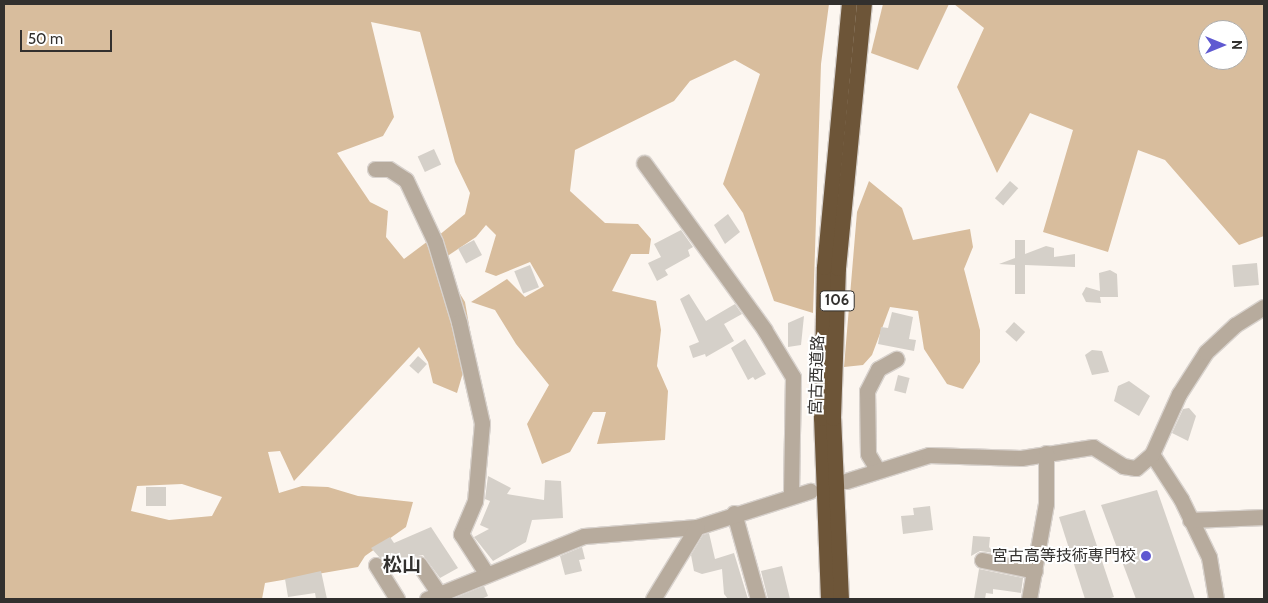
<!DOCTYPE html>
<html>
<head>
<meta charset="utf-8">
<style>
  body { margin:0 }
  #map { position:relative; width:1268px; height:603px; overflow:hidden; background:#fcf6f0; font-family:Cabin,"Noto Sans JP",sans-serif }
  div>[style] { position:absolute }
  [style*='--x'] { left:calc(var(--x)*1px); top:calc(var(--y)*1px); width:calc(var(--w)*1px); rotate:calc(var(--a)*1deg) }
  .forest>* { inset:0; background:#d8bd9d }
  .building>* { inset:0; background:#d5d0c9; transform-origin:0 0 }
  .roads { filter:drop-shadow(1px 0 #d8d2cd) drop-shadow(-1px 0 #d8d2cd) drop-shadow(0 1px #d8d2cd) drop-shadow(0 -1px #d8d2cd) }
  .minor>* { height:15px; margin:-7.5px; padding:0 7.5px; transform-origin:7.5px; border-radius:7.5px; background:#b7ab9d }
  .highway>* { height:15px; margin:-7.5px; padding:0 7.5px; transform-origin:7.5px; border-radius:7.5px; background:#6d5538 }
  .dots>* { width:14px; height:14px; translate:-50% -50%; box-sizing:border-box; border:2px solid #fff; border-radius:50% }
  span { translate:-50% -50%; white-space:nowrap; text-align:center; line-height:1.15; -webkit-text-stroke:4px #fff; paint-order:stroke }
  .shield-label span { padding:1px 4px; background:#fff; border:1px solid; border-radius:4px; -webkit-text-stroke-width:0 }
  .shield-label { font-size:15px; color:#32302e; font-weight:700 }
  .street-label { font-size:16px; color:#32302e }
  .poi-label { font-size:16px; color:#32302e }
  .right { translate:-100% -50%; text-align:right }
  .quarter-label { font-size:19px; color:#32302e; font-weight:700 }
  .frame { position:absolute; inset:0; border:5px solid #32302e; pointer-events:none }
  .north { position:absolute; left:1198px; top:20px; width:50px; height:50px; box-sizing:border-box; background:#fff; border:1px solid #adacab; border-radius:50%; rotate:90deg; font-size:14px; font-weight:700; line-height:20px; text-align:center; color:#32302e }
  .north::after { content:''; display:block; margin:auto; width:18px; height:22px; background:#5f59d1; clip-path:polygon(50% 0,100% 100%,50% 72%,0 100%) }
  .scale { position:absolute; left:20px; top:30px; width:92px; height:22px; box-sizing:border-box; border:2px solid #32302e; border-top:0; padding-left:6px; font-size:15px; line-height:18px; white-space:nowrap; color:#32302e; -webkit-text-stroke:4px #fff; paint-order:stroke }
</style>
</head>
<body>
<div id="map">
  <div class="forest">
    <div style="clip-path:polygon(evenodd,4px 4px,829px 4px,821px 64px,813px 313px,774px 301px,743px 213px,723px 184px,760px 74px,735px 60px,690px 81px,674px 101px,575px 150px,570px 191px,605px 223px,638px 224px,651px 239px,649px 254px,631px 254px,612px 291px,656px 301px,661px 330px,657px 366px,668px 391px,665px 440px,597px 444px,606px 412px,593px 412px,570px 452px,542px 464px,527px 424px,549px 385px,516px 344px,495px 310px,471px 302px,507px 279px,525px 297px,544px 286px,530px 262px,496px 276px,485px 272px,496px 235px,486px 225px,476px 237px,446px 257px,438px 236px,465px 214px,470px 193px,455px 162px,420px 32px,371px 22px,394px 117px,383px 136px,337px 153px,370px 202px,388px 211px,386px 237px,404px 259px,428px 241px,465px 302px,472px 342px,457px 393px,433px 383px,428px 362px,419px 347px,294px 481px,280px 451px,268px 452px,279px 493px,302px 486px,328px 487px,358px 496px,413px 502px,406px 527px,365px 556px,358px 567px,265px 583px,262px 599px,4px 599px,4px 4px,182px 484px,222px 497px,212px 516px,169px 520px,131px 511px,137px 486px,182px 484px)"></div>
    <div style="clip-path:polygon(883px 4px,949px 4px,918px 70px,871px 53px)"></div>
    <div style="clip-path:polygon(evenodd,954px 4px,1264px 4px,1264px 236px,1239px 245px,1165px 160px,1138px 150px,1108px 252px,1043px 232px,1073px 130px,1030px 113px,997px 173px,957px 87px,984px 28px,954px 4px,1208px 30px,1238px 30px,1238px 60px,1208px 60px,1208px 30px)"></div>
    <div style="clip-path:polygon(869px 181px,902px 208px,913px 240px,970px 229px,973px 247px,964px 269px,980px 330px,980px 362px,963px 389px,947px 384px,924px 349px,918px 311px,890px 307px,872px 355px,863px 365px,844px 367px,857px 212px)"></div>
  </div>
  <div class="building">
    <div style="left:434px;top:149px;width:17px;height:18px;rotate:65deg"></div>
    <div style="left:1010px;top:181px;width:11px;height:23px;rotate:41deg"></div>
    <div style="clip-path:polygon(728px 214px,740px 232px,725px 244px,714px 225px)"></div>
    <div style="clip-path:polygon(681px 230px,693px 247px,688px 250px,690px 256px,665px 270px,668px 275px,657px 281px,648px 263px,661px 257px,654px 244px)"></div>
    <div style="left:474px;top:240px;width:17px;height:18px;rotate:62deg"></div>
    <div style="clip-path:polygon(1015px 240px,1025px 240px,1025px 254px,1046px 246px,1054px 248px,1054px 257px,1075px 254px,1075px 267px,1025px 265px,1025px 294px,1015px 294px,1015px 265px,999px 264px,1015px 258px)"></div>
    <div style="left:1257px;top:263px;width:22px;height:25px;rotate:85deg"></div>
    <div style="left:530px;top:265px;width:24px;height:17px;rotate:68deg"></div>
    <div style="clip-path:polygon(1110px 270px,1117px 274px,1118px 297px,1100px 297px,1101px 303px,1086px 302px,1082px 294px,1086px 287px,1100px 291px,1099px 273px)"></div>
    <div style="clip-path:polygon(689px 294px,706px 321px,735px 304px,742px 314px,724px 324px,734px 341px,706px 357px,705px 354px,693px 358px,689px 346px,699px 342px,680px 299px)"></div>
    <div style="clip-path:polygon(892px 312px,913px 317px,909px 339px,916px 340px,914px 351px,878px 344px,881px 327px,888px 328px)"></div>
    <div style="clip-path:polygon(804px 316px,801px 345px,788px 347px,788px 323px)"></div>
    <div style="left:1014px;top:322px;width:15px;height:13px;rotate:42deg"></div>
    <div style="clip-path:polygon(745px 339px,766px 374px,755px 380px,753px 377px,748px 380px,731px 348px)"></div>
    <div style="clip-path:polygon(1092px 350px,1102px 351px,1109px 372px,1092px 375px,1085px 355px)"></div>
    <div style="left:418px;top:356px;width:12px;height:13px;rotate:42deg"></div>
    <div style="left:898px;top:375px;width:12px;height:16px;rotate:14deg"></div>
    <div style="clip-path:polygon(1129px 381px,1150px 396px,1139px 416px,1114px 401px,1118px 386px)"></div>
    <div style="clip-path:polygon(1189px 408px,1196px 416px,1188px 441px,1172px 433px,1183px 409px)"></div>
    <div style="clip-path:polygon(488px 476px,511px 488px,507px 494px,544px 500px,545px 480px,561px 481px,563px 518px,532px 520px,526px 542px,493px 561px,474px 537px,489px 529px,480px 525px,490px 501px,485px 499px)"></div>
    <div style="left:146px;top:487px;width:20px;height:19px"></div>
    <div style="clip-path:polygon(1157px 490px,1195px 599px,1136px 599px,1101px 505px)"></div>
    <div style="clip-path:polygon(930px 506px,933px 530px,903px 534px,901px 516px,914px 515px,913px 508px)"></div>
    <div style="clip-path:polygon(1085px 510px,1114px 597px,1108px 599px,1085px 599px,1059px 517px)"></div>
    <div style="clip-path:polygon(431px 527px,458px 568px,440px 578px,423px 555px,413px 557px,410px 567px,404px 572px,398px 565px,390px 569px,371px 548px,390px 537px,394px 543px)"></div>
    <div style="clip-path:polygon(709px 533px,715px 559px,734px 553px,748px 599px,728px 599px,724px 594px,722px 569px,702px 574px,694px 571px,691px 555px,703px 535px)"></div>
    <div style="clip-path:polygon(973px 536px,990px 537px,989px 547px,994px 553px,980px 551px,971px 556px)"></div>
    <div style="clip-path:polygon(582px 547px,585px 559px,579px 560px,582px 571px,565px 575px,560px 556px)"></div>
    <div style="clip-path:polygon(782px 566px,790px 599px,768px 599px,761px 571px)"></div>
    <div style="clip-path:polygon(979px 569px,1023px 578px,1021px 593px,993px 589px,993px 594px,986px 593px,985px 599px,974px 599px)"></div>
    <div style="clip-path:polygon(321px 571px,327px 599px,316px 599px,315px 593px,288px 597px,285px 579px)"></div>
    <div style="clip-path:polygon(484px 586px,488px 596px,481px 599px,452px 599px)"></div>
  </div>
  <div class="roads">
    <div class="minor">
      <div style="--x:644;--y:163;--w:205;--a:54.1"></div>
      <div style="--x:764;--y:329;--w:56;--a:58.9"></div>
      <div style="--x:793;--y:377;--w:119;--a:91"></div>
      <div style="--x:375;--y:169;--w:14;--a:0"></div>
      <div style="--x:389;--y:169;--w:20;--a:33"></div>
      <div style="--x:406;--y:180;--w:68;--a:64.9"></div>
      <div style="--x:435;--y:242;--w:84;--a:73.3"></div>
      <div style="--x:459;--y:322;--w:104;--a:77.2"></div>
      <div style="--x:482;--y:423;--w:78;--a:95.1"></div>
      <div style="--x:475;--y:501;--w:36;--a:113"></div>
      <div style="--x:461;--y:534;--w:46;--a:57.3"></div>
      <div style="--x:1152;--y:454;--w:54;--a:57.2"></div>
      <div style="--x:1181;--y:499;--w:64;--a:64.2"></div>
      <div style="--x:1209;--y:557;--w:43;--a:80.5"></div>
      <div style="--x:877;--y:469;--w:17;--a:-121"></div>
      <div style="--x:868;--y:454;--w:63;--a:-90.9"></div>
      <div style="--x:867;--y:391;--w:25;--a:-63"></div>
      <div style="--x:878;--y:369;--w:21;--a:-29"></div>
      <div style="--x:846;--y:481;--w:87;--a:-17.4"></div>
      <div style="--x:929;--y:455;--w:92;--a:1.9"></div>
      <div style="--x:1021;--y:458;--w:73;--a:-8.7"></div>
      <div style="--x:1093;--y:447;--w:36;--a:32"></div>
      <div style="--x:1123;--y:466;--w:13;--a:9"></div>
      <div style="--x:1136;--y:468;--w:21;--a:-41"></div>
      <div style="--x:1152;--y:454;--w:66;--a:-65.8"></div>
      <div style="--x:1179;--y:394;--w:50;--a:-57.3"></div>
      <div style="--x:1206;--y:352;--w:40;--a:-43"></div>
      <div style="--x:1235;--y:325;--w:34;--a:-32"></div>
      <div style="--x:734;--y:513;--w:89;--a:74.4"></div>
      <div style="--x:1190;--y:520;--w:74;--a:-2.3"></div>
      <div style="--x:982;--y:560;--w:54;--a:11.7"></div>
      <div style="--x:419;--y:564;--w:36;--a:56"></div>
      <div style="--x:376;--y:565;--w:40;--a:58"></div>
      <div style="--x:427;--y:599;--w:169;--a:-21.9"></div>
      <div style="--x:584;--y:536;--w:113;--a:-4.6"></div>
      <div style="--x:697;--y:527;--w:119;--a:-17.7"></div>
      <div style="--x:653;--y:599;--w:84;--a:-58.6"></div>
      <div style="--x:1029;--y:599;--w:97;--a:-79.9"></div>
      <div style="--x:1046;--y:504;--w:51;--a:-90"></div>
    </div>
    <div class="highway">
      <div style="--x:828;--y:599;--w:181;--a:-92.2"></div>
      <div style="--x:821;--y:418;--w:151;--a:-88.9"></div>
      <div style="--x:824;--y:267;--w:264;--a:-84.6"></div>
      <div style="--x:841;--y:599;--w:181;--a:-92.5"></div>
      <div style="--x:833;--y:418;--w:150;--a:-88.1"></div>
      <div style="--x:838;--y:268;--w:265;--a:-84.4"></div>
    </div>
  </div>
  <div class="dots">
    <div style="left:1146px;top:556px;background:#5f59d1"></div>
  </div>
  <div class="shield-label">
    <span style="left:837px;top:301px">106</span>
  </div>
  <div class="street-label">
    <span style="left:817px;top:375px;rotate:-88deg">宮古西道路</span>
  </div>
  <div class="poi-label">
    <span class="right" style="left:1136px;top:556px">宮古高等技術専門校</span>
  </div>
  <div class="quarter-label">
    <span style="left:402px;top:565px">松山</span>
  </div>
  <div class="frame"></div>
  <div class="north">N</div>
  <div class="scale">50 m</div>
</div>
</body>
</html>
